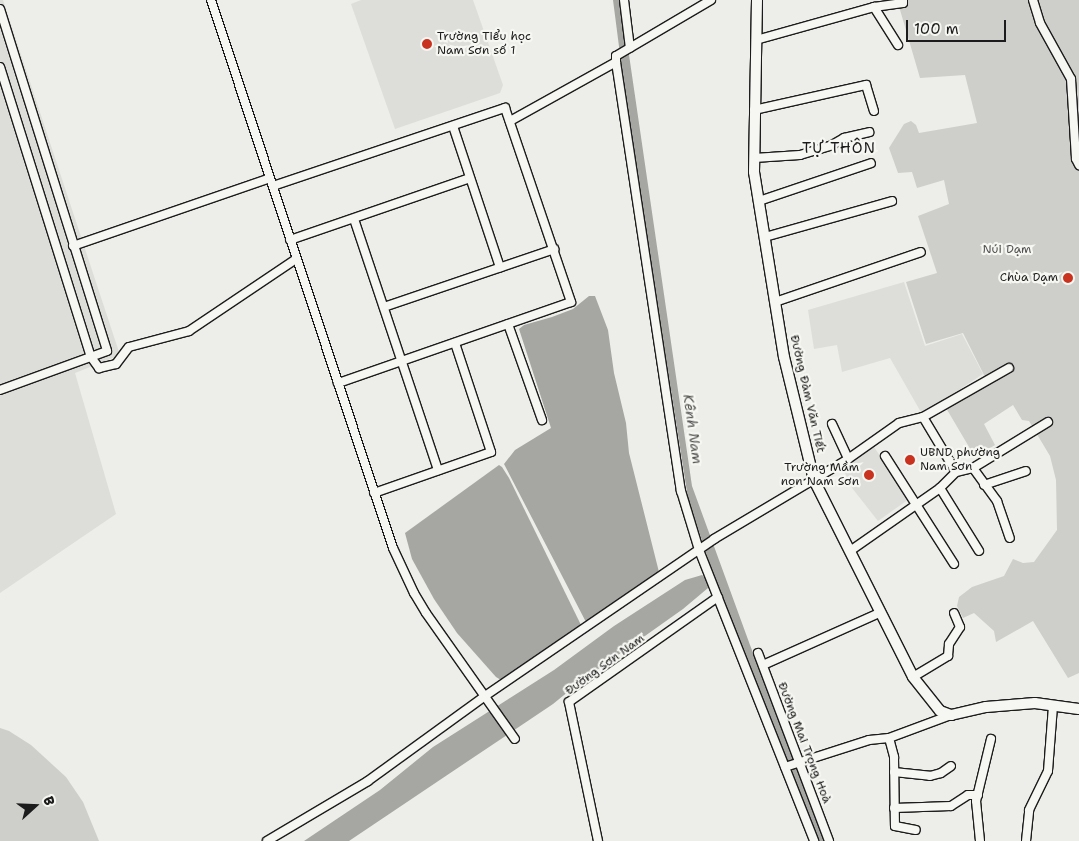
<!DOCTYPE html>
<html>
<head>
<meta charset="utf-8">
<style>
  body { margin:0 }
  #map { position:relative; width:1079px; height:841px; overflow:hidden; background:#edede9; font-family:"Shantell Sans",sans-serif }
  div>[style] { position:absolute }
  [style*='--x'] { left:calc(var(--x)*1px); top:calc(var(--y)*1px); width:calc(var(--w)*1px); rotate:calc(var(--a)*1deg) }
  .built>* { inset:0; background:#ddddda }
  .green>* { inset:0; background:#cececb }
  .water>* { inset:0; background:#a6a6a3 }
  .roads { filter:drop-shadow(1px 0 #1c1c1c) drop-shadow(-1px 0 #1c1c1c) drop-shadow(0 1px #1c1c1c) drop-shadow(0 -1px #1c1c1c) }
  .minor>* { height:8px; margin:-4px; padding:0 4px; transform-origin:4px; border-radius:4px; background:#f6f6f2 }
  .major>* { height:10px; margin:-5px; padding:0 5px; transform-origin:5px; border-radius:5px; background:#f6f6f2 }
  .dots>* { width:14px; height:14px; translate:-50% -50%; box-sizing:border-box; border:2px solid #f6f6f2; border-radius:50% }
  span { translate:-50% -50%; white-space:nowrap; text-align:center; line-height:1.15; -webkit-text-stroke:4.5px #f6f6f2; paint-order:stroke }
  .poi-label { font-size:12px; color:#1c1c1c }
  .left { translate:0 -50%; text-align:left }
  .right { translate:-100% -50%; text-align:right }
  .park-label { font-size:12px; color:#515151 }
  .street-label { font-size:12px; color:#1c1c1c }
  .water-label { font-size:14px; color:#535352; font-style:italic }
  .quarter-label { font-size:15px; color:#1c1c1c; letter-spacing:1px }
  .north { position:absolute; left:10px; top:781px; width:50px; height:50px; -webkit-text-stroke:4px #f6f6f2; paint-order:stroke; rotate:70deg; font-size:14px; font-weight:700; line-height:20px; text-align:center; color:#1c1c1c }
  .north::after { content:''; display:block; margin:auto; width:18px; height:22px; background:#1c1c1c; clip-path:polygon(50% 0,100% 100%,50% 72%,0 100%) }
  .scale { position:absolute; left:906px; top:20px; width:100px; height:22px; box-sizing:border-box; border:2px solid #1c1c1c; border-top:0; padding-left:6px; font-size:15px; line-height:18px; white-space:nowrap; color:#1c1c1c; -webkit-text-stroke:4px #f6f6f2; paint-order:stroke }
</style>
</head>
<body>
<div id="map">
  <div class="built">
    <div style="clip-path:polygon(0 0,3px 0,120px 355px,75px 373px,116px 514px,0 593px)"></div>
    <div style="clip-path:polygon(361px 0,473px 0,503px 85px,500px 93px,395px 129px,351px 4px)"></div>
    <div style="clip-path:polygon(904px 282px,925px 346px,962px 334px,983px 374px,922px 414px,890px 358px,842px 372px,837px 345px,814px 349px,808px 310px)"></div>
    <div style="clip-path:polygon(872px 444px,909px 499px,878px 521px,852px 488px,840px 462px)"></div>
  </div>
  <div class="green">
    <div style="clip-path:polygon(906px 0,1079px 0,1079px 673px,1068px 678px,1033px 621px,996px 642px,994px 631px,974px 613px,963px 618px,957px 606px,959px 597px,972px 587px,1004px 576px,1013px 559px,1023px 563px,1034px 562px,1057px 530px,1056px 480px,1050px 456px,1029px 421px,1022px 420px,1013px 405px,984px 424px,995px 445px,975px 457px,946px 408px,988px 383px,963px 333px,926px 344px,906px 282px,937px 273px,918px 216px,949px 204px,944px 180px,917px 188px,912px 172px,898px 173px,889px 148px,904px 124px,911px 121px,916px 125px,919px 133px,977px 123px,965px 75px,920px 78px,898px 3px)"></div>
    <div style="clip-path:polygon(0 728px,9px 731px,31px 745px,66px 777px,83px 802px,99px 841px,0 841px)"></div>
  </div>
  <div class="water">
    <div style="clip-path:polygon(613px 0,621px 0,692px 486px,750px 645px,825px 841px,819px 841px,710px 565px,688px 498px,629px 124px)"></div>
    <div style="clip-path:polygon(589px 296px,595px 296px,608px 330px,614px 373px,626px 423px,629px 453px,659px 572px,658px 575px,587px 624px,504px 464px,515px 450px,551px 428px,519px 329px,524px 325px,552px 317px,573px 309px)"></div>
    <div style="clip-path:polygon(499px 465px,502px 467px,509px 478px,581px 625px,501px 680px,496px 677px,457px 633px,434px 599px,412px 559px,405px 533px)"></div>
    <div style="clip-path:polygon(702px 575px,708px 580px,708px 588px,683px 609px,580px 682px,553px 704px,349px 841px,304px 841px,380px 790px,433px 747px,554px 670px,614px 626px,685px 580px)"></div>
  </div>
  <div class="roads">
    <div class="minor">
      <div style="--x:211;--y:0;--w:577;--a:71.63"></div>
      <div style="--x:393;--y:548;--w:50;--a:65"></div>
      <div style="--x:414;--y:593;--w:23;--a:59"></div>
      <div style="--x:426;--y:613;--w:154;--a:54.8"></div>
      <div style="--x:624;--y:0;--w:48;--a:82.9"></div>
      <div style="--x:711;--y:0;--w:110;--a:149.5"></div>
      <div style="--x:616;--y:56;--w:6;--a:90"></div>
      <div style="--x:616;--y:62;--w:434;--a:81.4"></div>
      <div style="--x:681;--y:491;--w:62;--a:73"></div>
      <div style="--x:699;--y:550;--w:313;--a:68.4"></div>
      <div style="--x:1033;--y:0;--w:24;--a:73"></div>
      <div style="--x:1040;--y:23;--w:64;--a:61"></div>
      <div style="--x:1071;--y:79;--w:80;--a:86.4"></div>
      <div style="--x:1076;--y:159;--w:7;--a:63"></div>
      <div style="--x:874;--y:7;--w:45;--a:57.7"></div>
      <div style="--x:0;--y:9;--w:358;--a:72.6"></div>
      <div style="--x:107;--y:351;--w:114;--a:160"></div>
      <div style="--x:756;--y:40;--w:123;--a:-15.6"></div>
      <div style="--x:874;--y:7;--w:29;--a:-8"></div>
      <div style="--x:903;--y:3;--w:3;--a:-90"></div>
      <div style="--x:0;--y:67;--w:304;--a:72.6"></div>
      <div style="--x:91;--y:357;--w:14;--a:54"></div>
      <div style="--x:99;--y:368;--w:17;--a:-13"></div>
      <div style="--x:116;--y:364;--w:21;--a:-53"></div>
      <div style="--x:129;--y:347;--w:62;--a:-14.9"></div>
      <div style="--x:189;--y:331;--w:129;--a:-33.9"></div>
      <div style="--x:754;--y:110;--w:115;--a:-12.6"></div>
      <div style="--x:866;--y:85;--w:27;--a:73"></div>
      <div style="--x:510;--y:121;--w:121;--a:-29.1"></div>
      <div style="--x:453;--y:126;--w:149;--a:71.6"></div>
      <div style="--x:754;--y:158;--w:46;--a:-3.7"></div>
      <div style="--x:800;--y:155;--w:34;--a:-17"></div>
      <div style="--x:832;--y:145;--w:14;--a:-30"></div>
      <div style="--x:844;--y:138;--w:26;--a:-13"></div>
      <div style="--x:273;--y:186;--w:245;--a:-18.6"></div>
      <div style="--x:505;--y:108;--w:205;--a:71.2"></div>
      <div style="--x:571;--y:302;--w:247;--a:160.8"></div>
      <div style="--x:759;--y:201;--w:118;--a:-18.7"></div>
      <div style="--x:354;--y:219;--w:265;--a:71.5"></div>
      <div style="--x:765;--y:237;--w:132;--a:-15.8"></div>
      <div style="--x:290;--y:240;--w:190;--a:-19"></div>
      <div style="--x:73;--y:246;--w:208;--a:-19"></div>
      <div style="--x:775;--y:302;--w:154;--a:-18.9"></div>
      <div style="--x:384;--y:307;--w:180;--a:-18.8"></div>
      <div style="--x:508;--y:324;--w:102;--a:70.5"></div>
      <div style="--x:923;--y:417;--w:64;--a:59"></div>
      <div style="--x:832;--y:424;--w:38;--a:65"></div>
      <div style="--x:885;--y:456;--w:128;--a:57.4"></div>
      <div style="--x:973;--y:468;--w:41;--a:54"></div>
      <div style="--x:997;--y:501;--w:39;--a:71"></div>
      <div style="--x:984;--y:485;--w:44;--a:-18.4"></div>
      <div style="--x:940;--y:488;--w:74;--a:58.2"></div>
      <div style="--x:374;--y:493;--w:124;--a:-19.3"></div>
      <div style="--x:491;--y:452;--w:115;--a:-108.3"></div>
      <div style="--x:850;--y:551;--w:110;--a:-35"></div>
      <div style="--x:940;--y:488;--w:23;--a:-45"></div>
      <div style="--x:956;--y:472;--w:17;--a:-13"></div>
      <div style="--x:973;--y:468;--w:88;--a:-31.5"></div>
      <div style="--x:758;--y:653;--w:201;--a:69.3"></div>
      <div style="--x:763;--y:665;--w:127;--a:-24.1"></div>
      <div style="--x:913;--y:677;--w:41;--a:-31"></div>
      <div style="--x:948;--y:656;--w:12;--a:-85"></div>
      <div style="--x:949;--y:644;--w:20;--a:-57"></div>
      <div style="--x:960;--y:627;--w:15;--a:-113"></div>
      <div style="--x:889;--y:738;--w:20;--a:75"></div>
      <div style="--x:894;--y:757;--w:69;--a:89.2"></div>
      <div style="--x:895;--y:826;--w:21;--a:11"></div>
      <div style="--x:785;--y:767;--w:88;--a:-17.8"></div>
      <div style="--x:869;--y:740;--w:20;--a:-6"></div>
      <div style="--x:889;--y:738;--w:66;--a:-20.4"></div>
      <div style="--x:894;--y:772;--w:36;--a:6"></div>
      <div style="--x:930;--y:776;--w:11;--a:-15"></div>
      <div style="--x:941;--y:773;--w:12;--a:-35"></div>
      <div style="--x:894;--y:808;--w:57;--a:-2"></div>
      <div style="--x:951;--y:806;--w:20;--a:-33"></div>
      <div style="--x:968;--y:795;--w:10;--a:0"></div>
      <div style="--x:267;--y:841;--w:117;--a:-30.7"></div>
      <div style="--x:368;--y:781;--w:145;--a:-36"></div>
      <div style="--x:485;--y:696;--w:278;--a:-34.4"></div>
      <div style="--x:714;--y:539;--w:156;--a:-30.8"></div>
      <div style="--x:848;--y:459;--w:62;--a:-35.2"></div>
      <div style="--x:899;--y:423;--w:25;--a:-14"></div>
      <div style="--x:923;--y:417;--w:99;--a:-29.7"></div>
      <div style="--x:598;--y:841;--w:142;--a:-101.8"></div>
      <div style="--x:569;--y:702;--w:182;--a:-35.2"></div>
      <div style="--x:980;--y:841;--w:40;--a:-95.7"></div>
      <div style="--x:976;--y:801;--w:64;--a:-76.4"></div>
      <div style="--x:1026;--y:841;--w:31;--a:-84"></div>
      <div style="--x:1029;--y:810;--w:43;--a:-64"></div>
      <div style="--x:1048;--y:771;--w:65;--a:-85.6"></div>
    </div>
    <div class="major">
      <div style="--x:757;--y:0;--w:172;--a:91"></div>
      <div style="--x:754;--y:172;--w:187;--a:80.8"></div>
      <div style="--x:784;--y:357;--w:127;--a:76.3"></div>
      <div style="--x:814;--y:480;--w:220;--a:63.3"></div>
      <div style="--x:913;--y:677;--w:43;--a:51.5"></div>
      <div style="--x:940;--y:711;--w:12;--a:20"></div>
      <div style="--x:951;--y:715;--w:36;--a:-13"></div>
      <div style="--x:986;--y:707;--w:49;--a:-4.7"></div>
      <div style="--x:1035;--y:703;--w:44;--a:7.8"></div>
    </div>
  </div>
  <div class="dots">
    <div style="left:427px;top:44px;background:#c8321e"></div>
    <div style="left:1068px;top:278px;background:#c8321e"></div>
    <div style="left:910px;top:460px;background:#c8321e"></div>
    <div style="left:869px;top:475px;background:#c8321e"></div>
  </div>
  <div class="poi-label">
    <span class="left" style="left:437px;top:44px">Trường Tiểu học<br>Nam Sơn số 1</span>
    <span class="right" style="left:1058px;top:278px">Chùa Dạm</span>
    <span class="left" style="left:920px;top:460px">UBND phường<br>Nam Sơn</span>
    <span class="right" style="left:859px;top:475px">Trường Mầm<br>non Nam Sơn</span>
  </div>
  <div class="park-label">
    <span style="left:1007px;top:250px">Núi Dạm</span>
  </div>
  <div class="street-label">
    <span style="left:807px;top:394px;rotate:77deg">Đường Đàm Văn Tiết</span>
    <span style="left:605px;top:665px;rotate:-36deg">Đường Sơn Nam</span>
    <span style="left:804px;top:743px;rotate:69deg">Đường Mai Trọng Hoà</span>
  </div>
  <div class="water-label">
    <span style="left:693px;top:429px;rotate:82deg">Kênh Nam</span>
  </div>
  <div class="quarter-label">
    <span style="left:839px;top:149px">TỰ THÔN</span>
  </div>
  <div class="north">B</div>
  <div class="scale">100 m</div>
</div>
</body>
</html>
